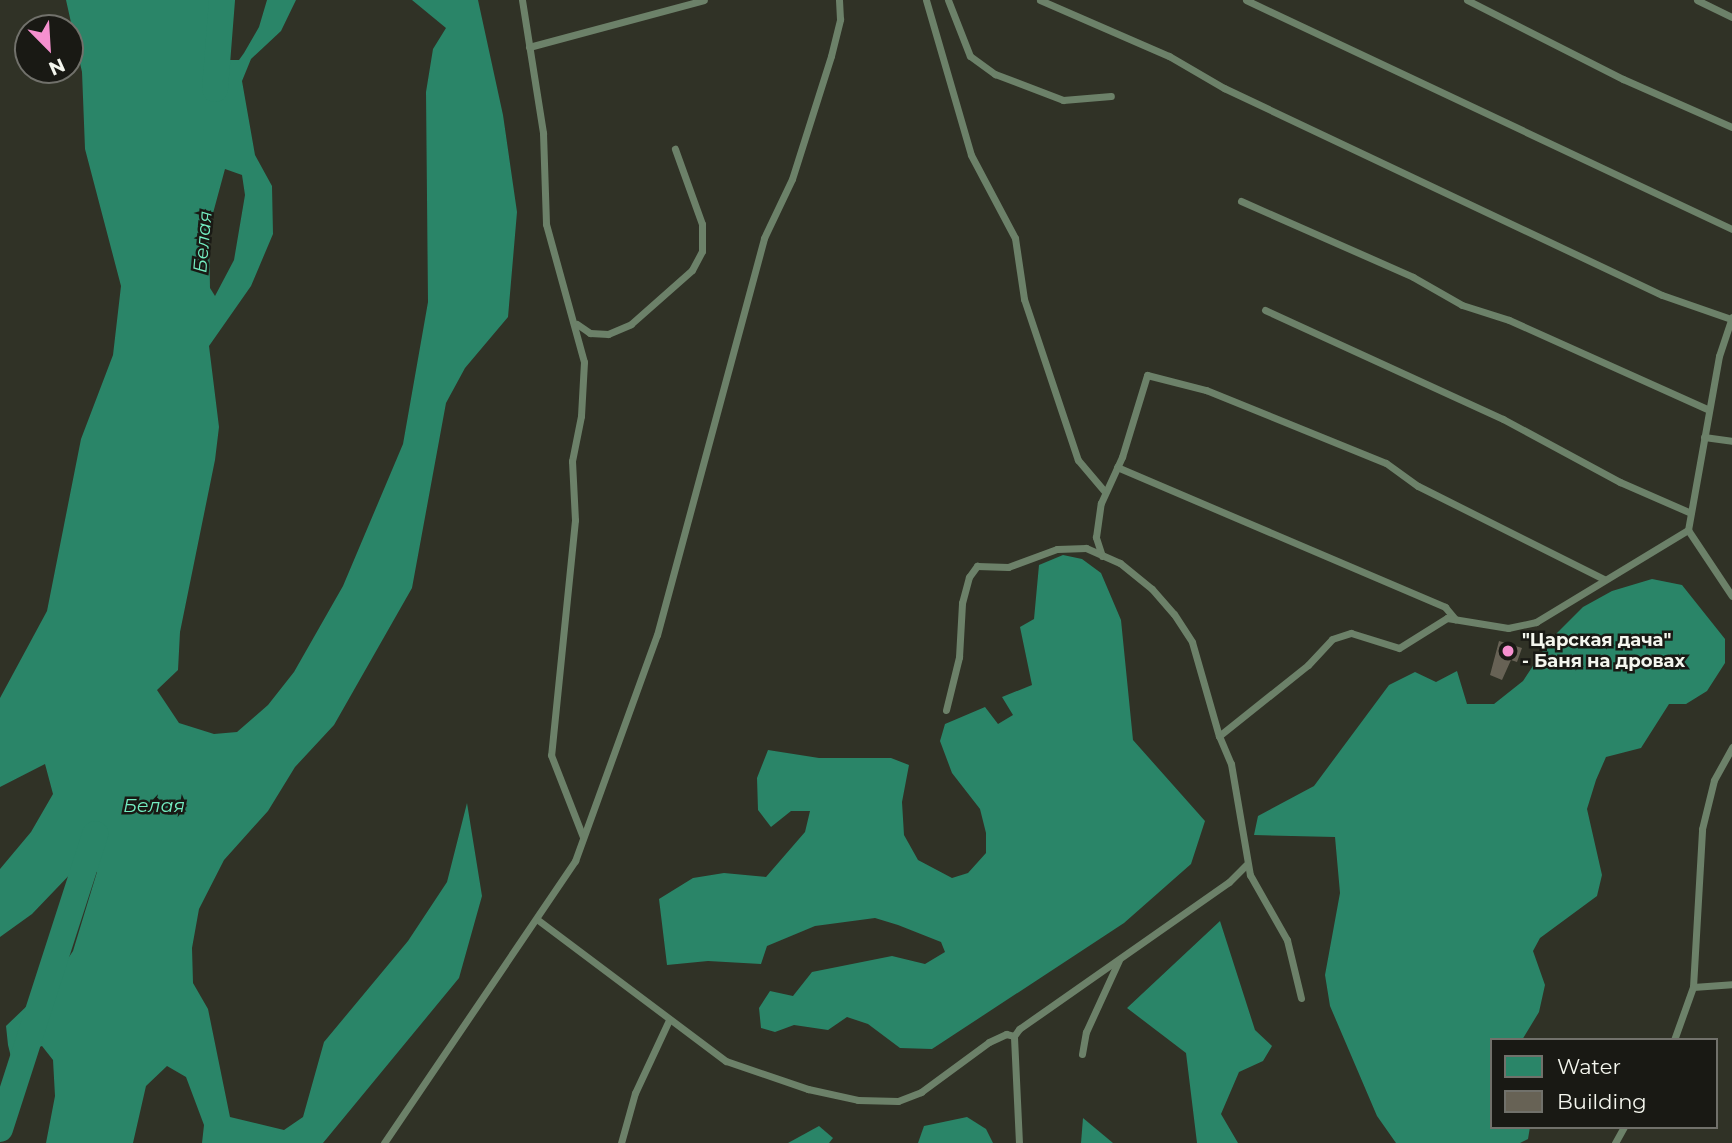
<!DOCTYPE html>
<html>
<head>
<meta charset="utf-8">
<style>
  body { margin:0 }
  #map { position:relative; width:1732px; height:1143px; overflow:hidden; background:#303226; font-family:Montserrat,sans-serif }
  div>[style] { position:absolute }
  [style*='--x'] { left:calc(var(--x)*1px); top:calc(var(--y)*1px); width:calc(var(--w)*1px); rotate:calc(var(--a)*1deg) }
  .water>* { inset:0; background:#2a8568 }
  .river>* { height:26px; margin:-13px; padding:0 13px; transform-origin:13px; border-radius:13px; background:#2a8568 }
  .building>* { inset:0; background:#676255 }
  .lane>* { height:7px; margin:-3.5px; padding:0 3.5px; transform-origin:3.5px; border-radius:3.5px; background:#6c8169 }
  .dots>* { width:19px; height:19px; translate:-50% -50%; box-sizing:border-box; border:4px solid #191914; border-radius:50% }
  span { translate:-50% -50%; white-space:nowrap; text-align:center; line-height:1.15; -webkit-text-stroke:5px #191914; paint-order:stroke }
  .poi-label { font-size:18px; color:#f4f6ee; font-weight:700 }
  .left { translate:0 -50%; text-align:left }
  .water-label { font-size:19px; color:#74eec2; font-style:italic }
  .legend { position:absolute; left:1490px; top:1038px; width:228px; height:91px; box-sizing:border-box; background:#191914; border:2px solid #71716b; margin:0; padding:9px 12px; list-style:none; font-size:21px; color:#f4f6ee }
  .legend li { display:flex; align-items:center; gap:14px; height:35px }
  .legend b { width:35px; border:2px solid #71716b }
  .north { position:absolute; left:14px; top:14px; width:70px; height:70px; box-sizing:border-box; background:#191914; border:2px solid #71716b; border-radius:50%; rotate:156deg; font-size:19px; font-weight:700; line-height:28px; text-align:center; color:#f4f6ee }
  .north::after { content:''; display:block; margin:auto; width:24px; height:32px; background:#f690cf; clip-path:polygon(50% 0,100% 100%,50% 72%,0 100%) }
</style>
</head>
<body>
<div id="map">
  <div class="water">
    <div style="clip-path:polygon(evenodd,66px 0,209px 0,215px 52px,225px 60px,239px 60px,244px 53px,259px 27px,267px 0,296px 0,281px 31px,251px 59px,242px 81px,255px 155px,272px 186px,273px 234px,251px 286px,209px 346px,219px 427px,215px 460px,180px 632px,178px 670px,157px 690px,179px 723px,214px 734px,237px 732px,268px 705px,294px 672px,343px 586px,403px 444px,428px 302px,426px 92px,433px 49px,446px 28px,412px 0,478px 0,503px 115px,517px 212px,508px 317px,465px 368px,446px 403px,412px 588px,334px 725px,295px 767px,268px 811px,224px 860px,199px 909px,192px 948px,193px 983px,208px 1009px,230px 1117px,284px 1130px,303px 1117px,324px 1042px,408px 941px,447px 882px,467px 803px,482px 896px,459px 978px,323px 1143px,202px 1143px,204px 1125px,186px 1077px,167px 1066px,146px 1086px,133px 1143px,46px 1143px,55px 1096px,53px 1060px,42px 1046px,11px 1057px,8px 1045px,6px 1026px,53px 981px,73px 951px,97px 872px,78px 866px,32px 914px,0 937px,0 869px,31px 832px,53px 794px,45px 764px,0 787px,0 698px,47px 611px,81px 439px,113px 355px,121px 286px,85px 149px,82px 72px,66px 0,225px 169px,242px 175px,245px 195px,234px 260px,215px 296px,210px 288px,209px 228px,225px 169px)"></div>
    <div style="clip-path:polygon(1063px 555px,1082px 559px,1101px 573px,1121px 620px,1133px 740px,1205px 821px,1191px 864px,1124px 923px,932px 1049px,900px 1048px,868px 1024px,847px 1017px,828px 1030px,794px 1025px,775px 1032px,761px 1028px,759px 1008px,770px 991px,793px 996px,812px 972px,892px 956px,925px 964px,945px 952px,941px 942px,898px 925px,875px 918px,815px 926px,767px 946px,761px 964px,708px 961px,667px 965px,659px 899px,693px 878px,724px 873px,766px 877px,805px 832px,810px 811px,791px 811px,771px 827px,758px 810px,757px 778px,768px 750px,819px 758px,891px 758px,909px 765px,902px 802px,904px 835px,918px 860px,952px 878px,968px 873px,986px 853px,986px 833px,980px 809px,952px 773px,940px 741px,945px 724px,985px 707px,998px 724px,1013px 715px,1002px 697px,1032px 685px,1020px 627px,1034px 619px,1039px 565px)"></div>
    <div style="clip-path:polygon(1652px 579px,1682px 585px,1725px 639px,1725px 663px,1707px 691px,1686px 704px,1669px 704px,1641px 748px,1606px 757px,1596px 780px,1587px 809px,1602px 875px,1597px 896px,1540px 938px,1533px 951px,1545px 985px,1539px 1012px,1522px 1040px,1492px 1040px,1492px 1127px,1530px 1127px,1528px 1139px,1520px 1143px,1396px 1143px,1377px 1116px,1330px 1006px,1325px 975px,1340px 893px,1335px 837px,1254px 835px,1258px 816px,1314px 786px,1389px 685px,1415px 672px,1436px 682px,1457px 671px,1467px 704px,1494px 704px,1523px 681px,1550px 640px,1583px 607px,1612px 591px)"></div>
    <div style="clip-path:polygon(1220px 921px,1255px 1030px,1272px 1046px,1263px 1061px,1239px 1072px,1221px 1114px,1238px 1143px,1197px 1143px,1186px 1053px,1127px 1008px)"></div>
    <div style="clip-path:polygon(967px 1117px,986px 1129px,993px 1143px,918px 1143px,924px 1126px)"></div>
    <div style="clip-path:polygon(1083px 1118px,1113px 1143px,1081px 1143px)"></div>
    <div style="clip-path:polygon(819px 1126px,833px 1138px,829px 1143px,788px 1143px)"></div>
  </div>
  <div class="river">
    <div style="--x:215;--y:89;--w:89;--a:-85.5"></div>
    <div style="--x:0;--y:1129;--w:310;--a:-72.1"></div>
  </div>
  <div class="building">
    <div style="clip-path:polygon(1499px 641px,1522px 648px,1517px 662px,1511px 660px,1502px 680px,1490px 675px)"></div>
  </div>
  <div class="lane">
    <div style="--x:522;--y:0;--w:135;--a:81"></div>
    <div style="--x:543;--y:133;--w:91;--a:88.1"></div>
    <div style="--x:546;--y:224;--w:143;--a:74.6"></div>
    <div style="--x:584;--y:362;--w:54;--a:93.2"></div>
    <div style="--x:581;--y:416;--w:46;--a:101.3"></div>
    <div style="--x:572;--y:461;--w:59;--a:87.1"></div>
    <div style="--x:575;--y:520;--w:236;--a:95.8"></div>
    <div style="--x:551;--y:755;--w:88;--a:68.7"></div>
    <div style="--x:926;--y:0;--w:161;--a:73.8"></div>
    <div style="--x:971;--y:155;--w:94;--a:62.1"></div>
    <div style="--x:1015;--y:238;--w:62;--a:81.6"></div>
    <div style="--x:1024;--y:299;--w:170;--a:71.5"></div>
    <div style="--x:1078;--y:460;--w:42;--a:49.8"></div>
    <div style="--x:948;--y:0;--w:60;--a:68.6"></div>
    <div style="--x:970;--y:56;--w:31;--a:36"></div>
    <div style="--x:995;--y:74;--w:73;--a:20.9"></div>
    <div style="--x:1063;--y:100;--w:48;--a:-4.8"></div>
    <div style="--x:1040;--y:0;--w:141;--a:23.5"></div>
    <div style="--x:1169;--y:56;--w:64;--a:30.2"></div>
    <div style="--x:1224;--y:88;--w:484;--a:25.3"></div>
    <div style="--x:1662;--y:295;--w:73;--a:19.2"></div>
    <div style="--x:1246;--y:0;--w:537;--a:25.23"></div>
    <div style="--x:1467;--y:0;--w:175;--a:26.9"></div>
    <div style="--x:1623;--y:79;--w:119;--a:23.8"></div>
    <div style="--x:1697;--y:0;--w:39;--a:26"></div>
    <div style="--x:529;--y:47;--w:181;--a:-15"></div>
    <div style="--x:1241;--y:201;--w:188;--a:23.8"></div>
    <div style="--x:1413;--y:277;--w:56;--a:29.7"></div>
    <div style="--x:1462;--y:305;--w:49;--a:17.7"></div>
    <div style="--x:1509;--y:320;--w:219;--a:24.2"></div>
    <div style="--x:1265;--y:310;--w:262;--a:24.6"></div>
    <div style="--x:1503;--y:419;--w:133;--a:28.3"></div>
    <div style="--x:1620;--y:482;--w:77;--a:23.6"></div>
    <div style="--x:1732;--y:317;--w:41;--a:108.4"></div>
    <div style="--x:1719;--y:356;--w:177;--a:100.1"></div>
    <div style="--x:1688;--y:530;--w:79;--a:56.3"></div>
    <div style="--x:577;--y:324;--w:16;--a:35"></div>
    <div style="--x:590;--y:333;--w:18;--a:3"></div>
    <div style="--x:608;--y:334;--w:25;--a:-23"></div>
    <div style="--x:631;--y:324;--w:81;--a:-41.5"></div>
    <div style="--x:692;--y:270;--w:21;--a:-62"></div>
    <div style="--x:702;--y:251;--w:27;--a:-90"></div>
    <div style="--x:702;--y:224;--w:80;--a:-109.8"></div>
    <div style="--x:1704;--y:437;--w:28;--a:8"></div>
    <div style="--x:1117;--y:467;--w:357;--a:23.1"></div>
    <div style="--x:1445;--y:607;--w:16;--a:50"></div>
    <div style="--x:1102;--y:556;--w:20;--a:-108"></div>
    <div style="--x:1096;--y:537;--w:34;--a:-82"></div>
    <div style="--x:1101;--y:503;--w:51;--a:-65.5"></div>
    <div style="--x:1122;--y:457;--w:86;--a:-73"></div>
    <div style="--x:1147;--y:375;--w:61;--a:14.3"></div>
    <div style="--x:1206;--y:390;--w:194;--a:22.1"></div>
    <div style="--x:1386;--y:463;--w:39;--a:36"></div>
    <div style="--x:1418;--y:486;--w:208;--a:26.6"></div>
    <div style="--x:946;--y:710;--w:55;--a:-76.2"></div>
    <div style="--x:959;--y:657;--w:54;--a:-86.8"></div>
    <div style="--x:962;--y:603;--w:27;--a:-75"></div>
    <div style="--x:969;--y:577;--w:14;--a:-54"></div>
    <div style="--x:977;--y:566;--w:31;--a:2"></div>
    <div style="--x:1008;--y:567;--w:52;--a:-20.2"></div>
    <div style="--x:1057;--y:549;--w:29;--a:-2"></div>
    <div style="--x:1086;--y:548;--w:37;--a:24"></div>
    <div style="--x:1120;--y:563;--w:41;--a:39.1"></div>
    <div style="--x:1152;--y:589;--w:33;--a:49"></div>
    <div style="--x:1174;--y:614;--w:33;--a:57"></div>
    <div style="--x:1192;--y:642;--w:98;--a:74"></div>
    <div style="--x:538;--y:920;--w:235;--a:36.9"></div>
    <div style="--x:726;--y:1061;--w:87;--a:18.9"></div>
    <div style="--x:808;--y:1089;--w:51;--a:12.4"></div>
    <div style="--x:858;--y:1100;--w:40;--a:1.4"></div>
    <div style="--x:898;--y:1101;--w:25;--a:-21"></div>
    <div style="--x:921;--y:1092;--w:84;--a:-36.3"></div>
    <div style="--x:989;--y:1042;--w:19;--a:-25"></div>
    <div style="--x:1006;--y:1034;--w:8;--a:14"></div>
    <div style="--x:1693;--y:987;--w:39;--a:-4"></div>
    <div style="--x:1301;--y:998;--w:60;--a:-103.6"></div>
    <div style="--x:1287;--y:940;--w:75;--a:-119.6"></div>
    <div style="--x:1250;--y:875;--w:113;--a:-99.7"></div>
    <div style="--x:1231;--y:764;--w:30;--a:-113"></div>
    <div style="--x:1219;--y:736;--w:114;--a:-38.6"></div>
    <div style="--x:1308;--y:665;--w:35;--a:-47"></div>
    <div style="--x:1332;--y:639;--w:20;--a:-18"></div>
    <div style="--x:1351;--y:633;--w:50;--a:17.4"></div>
    <div style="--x:1399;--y:648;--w:57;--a:-32"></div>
    <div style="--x:1447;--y:618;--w:62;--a:9.3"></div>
    <div style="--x:1508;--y:628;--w:29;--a:-12"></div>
    <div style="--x:1536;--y:622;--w:178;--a:-31.2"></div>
    <div style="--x:1674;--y:1040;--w:56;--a:-70.3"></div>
    <div style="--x:1693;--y:987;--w:158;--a:-86.7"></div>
    <div style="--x:1702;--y:829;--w:50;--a:-76.2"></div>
    <div style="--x:1714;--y:780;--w:38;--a:-61"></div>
    <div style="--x:1082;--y:1054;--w:22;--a:-80"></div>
    <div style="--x:1086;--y:1032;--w:79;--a:-65.4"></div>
    <div style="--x:384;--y:1143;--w:341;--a:-55.9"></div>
    <div style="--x:575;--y:861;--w:240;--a:-70.1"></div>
    <div style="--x:657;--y:635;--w:411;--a:-74.9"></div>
    <div style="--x:764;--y:238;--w:65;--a:-64.6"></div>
    <div style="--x:792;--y:179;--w:129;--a:-72.4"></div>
    <div style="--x:831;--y:56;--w:38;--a:-76"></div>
    <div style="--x:840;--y:19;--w:19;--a:-93"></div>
    <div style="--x:621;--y:1143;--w:52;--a:-74.4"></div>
    <div style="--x:635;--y:1093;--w:81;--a:-65"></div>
    <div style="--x:1019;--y:1143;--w:107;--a:-92.7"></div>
    <div style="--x:1014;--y:1036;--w:9;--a:-54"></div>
    <div style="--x:1019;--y:1029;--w:256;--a:-35"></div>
    <div style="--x:1229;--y:882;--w:24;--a:-45"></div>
    <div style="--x:1615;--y:1143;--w:18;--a:-61"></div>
  </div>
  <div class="dots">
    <div style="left:1508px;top:651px;background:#f690cf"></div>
  </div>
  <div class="poi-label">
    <span class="left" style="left:1522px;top:651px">"Царская дача"<br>- Баня на дровах</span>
  </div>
  <div class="water-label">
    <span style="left:203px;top:242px;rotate:-85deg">Белая</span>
    <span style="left:154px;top:806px">Белая</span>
  </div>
  <ul class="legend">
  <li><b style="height:19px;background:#2a8568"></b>Water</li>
  <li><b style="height:19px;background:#676255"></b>Building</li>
  </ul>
  <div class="north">N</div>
</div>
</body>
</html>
